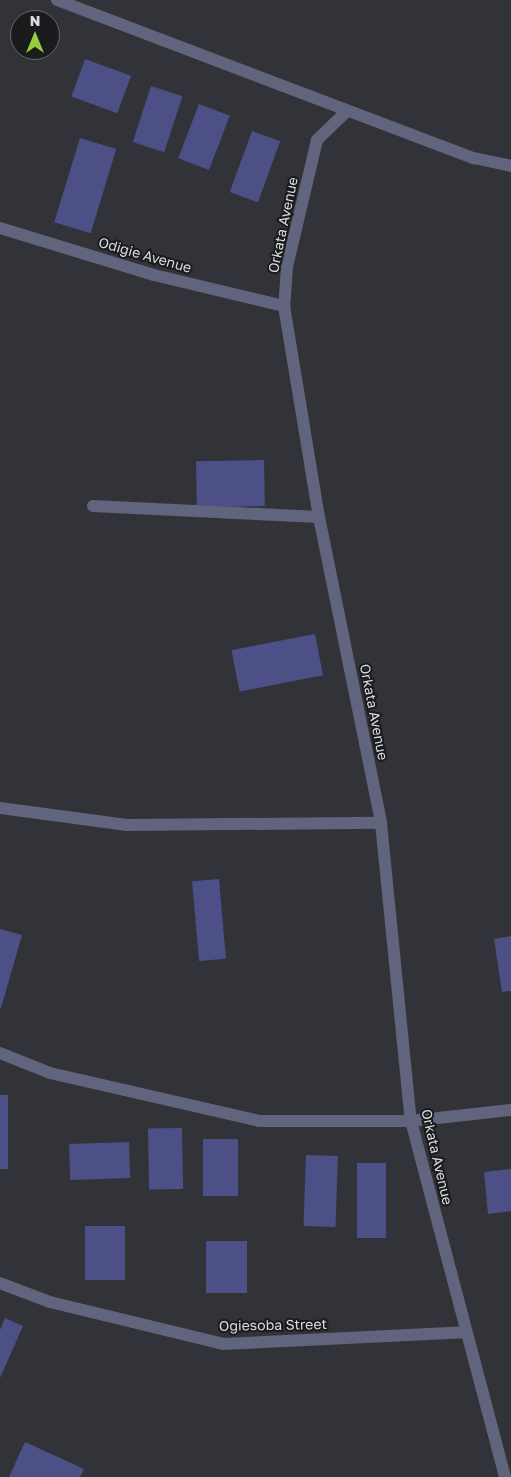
<!DOCTYPE html>
<html>
<head>
<meta charset="utf-8">
<style>
  body { margin:0 }
  #map { position:relative; width:511px; height:1477px; overflow:hidden; background:#323338; font-family:"Golos Text",sans-serif }
  div>[style] { position:absolute }
  [style*='--x'] { left:calc(var(--x)*1px); top:calc(var(--y)*1px); width:calc(var(--w)*1px); rotate:calc(var(--a)*1deg) }
  .building>* { inset:0; background:#4c5087; transform-origin:0 0 }
  .minor>* { height:12px; margin:-6px; padding:0 6px; transform-origin:6px; border-radius:6px; background:#60647d }
  span { translate:-50% -50%; white-space:nowrap; text-align:center; line-height:1.15; -webkit-text-stroke:4px #1a1b1d; paint-order:stroke }
  .street-label { font-size:14px; color:#dadbde }
  .north { position:absolute; left:10px; top:10px; width:50px; height:50px; box-sizing:border-box; background:#1a1b1d; border:1px solid #67686a; border-radius:50%; rotate:0deg; font-size:14px; font-weight:700; line-height:20px; text-align:center; color:#dadbde }
  .north::after { content:''; display:block; margin:auto; width:18px; height:22px; background:#94cc3b; clip-path:polygon(50% 0,100% 100%,50% 72%,0 100%) }
</style>
</head>
<body>
<div id="map">
  <div class="building">
    <div style="left:85px;top:59px;width:49px;height:40px;rotate:20deg"></div>
    <div style="left:151px;top:86px;width:33px;height:59px;rotate:18deg"></div>
    <div style="left:199px;top:104px;width:33px;height:58px;rotate:21deg"></div>
    <div style="left:252px;top:131px;width:30px;height:65px;rotate:20deg"></div>
    <div style="left:80px;top:138px;width:38px;height:88px;rotate:17deg"></div>
    <div style="left:264px;top:460px;width:46px;height:68px;rotate:89deg"></div>
    <div style="left:315px;top:634px;width:42px;height:85px;rotate:79deg"></div>
    <div style="left:219px;top:879px;width:80px;height:27px;rotate:85deg"></div>
    <div style="clip-path:polygon(0 929px,22px 935px,1px 1008px,0 1008px)"></div>
    <div style="clip-path:polygon(511px 936px,511px 991px,502px 992px,494px 939px)"></div>
    <div style="left:0;top:1095px;width:8px;height:74px"></div>
    <div style="left:182px;top:1128px;width:61px;height:34px;rotate:89deg"></div>
    <div style="left:203px;top:1139px;width:35px;height:57px"></div>
    <div style="left:129px;top:1142px;width:36px;height:60px;rotate:88deg"></div>
    <div style="left:306px;top:1155px;width:32px;height:71px;rotate:2deg"></div>
    <div style="left:357px;top:1163px;width:29px;height:75px"></div>
    <div style="clip-path:polygon(511px 1169px,511px 1211px,488px 1214px,484px 1172px)"></div>
    <div style="left:85px;top:1226px;width:40px;height:54px"></div>
    <div style="left:206px;top:1241px;width:41px;height:52px"></div>
    <div style="clip-path:polygon(5px 1318px,23px 1326px,0 1378px,0 1330px)"></div>
    <div style="clip-path:polygon(25px 1442px,84px 1469px,80px 1477px,9px 1477px)"></div>
  </div>
  <div class="minor">
    <div style="--x:57;--y:0;--w:446;--a:20.8"></div>
    <div style="--x:474;--y:158;--w:38;--a:12"></div>
    <div style="--x:347;--y:111;--w:42;--a:136"></div>
    <div style="--x:317;--y:140;--w:130;--a:103.3"></div>
    <div style="--x:287;--y:267;--w:39;--a:94"></div>
    <div style="--x:284;--y:306;--w:214;--a:80.6"></div>
    <div style="--x:319;--y:517;--w:312;--a:78.5"></div>
    <div style="--x:381;--y:823;--w:300;--a:84.3"></div>
    <div style="--x:411;--y:1121;--w:368;--a:75.2"></div>
    <div style="--x:0;--y:228;--w:161;--a:17"></div>
    <div style="--x:154;--y:275;--w:134;--a:13.4"></div>
    <div style="--x:93;--y:506;--w:226;--a:2.8"></div>
    <div style="--x:0;--y:808;--w:128;--a:7.6"></div>
    <div style="--x:127;--y:825;--w:254;--a:-0.5"></div>
    <div style="--x:0;--y:1053;--w:54;--a:21.8"></div>
    <div style="--x:50;--y:1073;--w:214;--a:12.9"></div>
    <div style="--x:259;--y:1121;--w:152;--a:0"></div>
    <div style="--x:411;--y:1121;--w:101;--a:-6.3"></div>
    <div style="--x:0;--y:1283;--w:53;--a:20.8"></div>
    <div style="--x:50;--y:1302;--w:178;--a:13.6"></div>
    <div style="--x:223;--y:1344;--w:242;--a:-2.8"></div>
  </div>
  <div class="street-label">
    <span style="left:283px;top:225px;rotate:-78deg">Orkata Avenue</span>
    <span style="left:145px;top:255px;rotate:16deg">Odigie Avenue</span>
    <span style="left:374px;top:712px;rotate:79deg">Orkata Avenue</span>
    <span style="left:437px;top:1157px;rotate:77deg">Orkata Avenue</span>
    <span style="left:273px;top:1325px;rotate:-1deg">Ogiesoba Street</span>
  </div>
  <div class="north">N</div>
</div>
</body>
</html>
